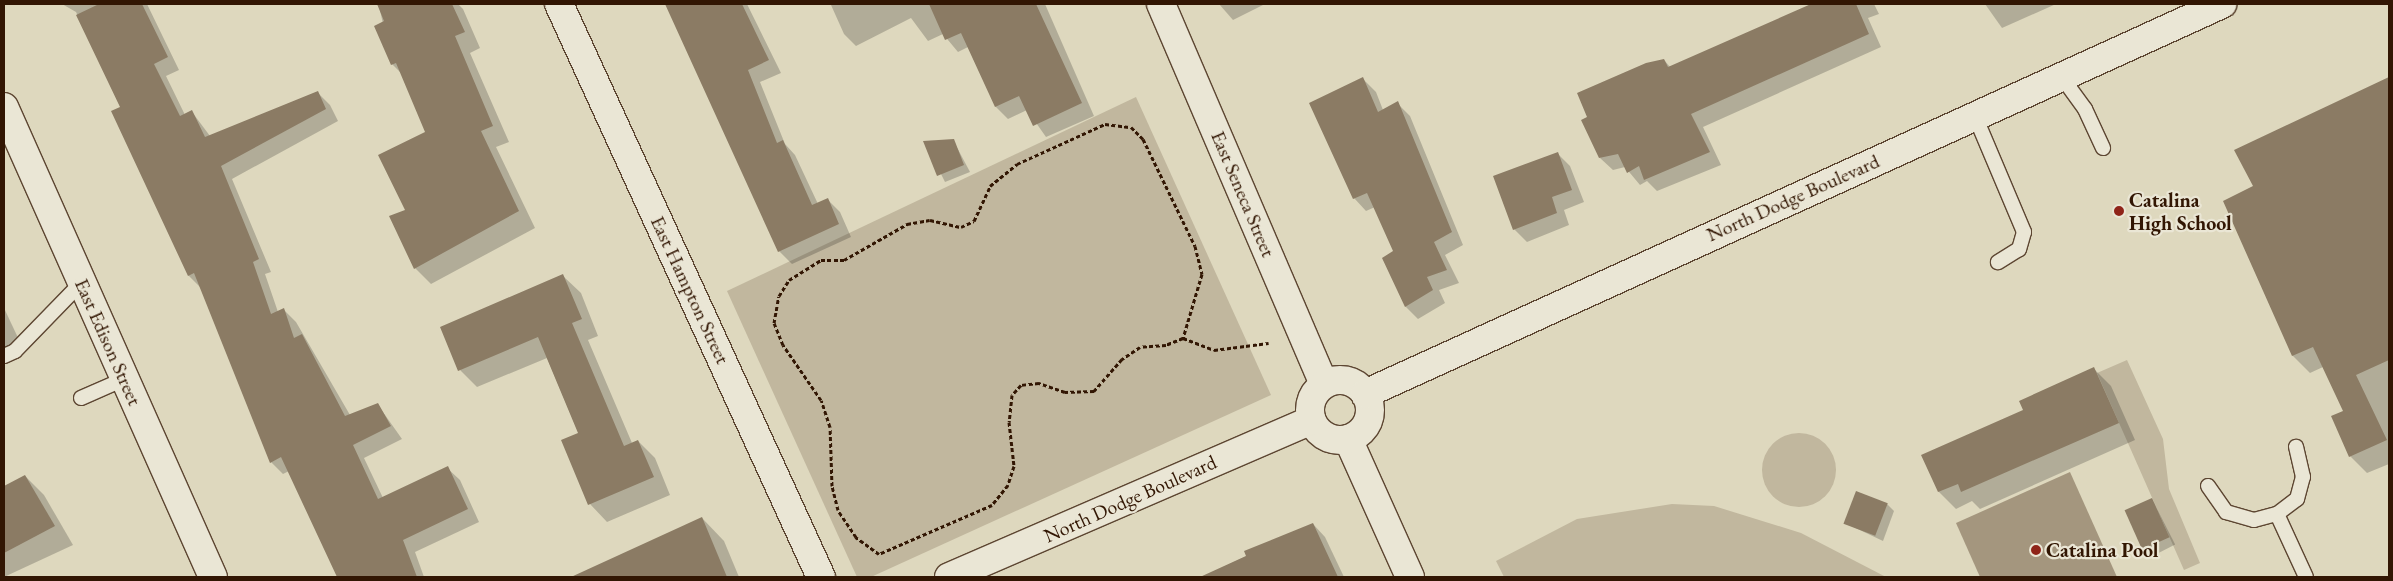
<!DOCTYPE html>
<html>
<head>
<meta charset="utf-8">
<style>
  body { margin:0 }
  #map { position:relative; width:2393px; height:581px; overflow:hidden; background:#ded8be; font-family:"EB Garamond",serif }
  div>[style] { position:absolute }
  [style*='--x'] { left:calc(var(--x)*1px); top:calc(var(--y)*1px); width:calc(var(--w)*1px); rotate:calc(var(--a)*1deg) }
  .green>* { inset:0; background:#c1b79e }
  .round { border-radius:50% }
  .water>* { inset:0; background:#a4967e }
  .shadow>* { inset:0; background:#0003; transform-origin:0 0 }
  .building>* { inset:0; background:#8b7b64; transform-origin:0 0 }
  .path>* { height:3px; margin-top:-1.5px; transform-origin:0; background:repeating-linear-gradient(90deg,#321603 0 4px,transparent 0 6.5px) }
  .roads { filter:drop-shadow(1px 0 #5d4632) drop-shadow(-1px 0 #5d4632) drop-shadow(0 1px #5d4632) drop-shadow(0 -1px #5d4632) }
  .lane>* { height:14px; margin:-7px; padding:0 7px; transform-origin:7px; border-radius:7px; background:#eae6d5 }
  .street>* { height:28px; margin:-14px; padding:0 14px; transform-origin:14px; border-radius:14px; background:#eae6d5 }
  .secondary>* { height:28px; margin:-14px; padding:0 14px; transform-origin:14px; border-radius:14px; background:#eae6d5 }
  .secondary>.ring { margin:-14px; padding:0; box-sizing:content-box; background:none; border:28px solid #eae6d5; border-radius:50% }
  .dots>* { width:14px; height:14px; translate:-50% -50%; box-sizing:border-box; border:2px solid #eae6d5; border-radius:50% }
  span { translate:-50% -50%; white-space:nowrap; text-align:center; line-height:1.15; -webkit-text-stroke:4.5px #eae6d5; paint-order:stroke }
  .street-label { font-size:20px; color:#321603 }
  .poi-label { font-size:20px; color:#321603; font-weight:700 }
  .left { translate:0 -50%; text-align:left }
  .frame { position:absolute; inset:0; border:5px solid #321603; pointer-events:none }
</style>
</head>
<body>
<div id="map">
  <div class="green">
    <div style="clip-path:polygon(1136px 97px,1271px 395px,871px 577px,857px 577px,727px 291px)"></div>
    <div style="clip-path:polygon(2127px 360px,2163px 439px,2169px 489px,2200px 563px,2184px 570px,2097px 373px)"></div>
    <div class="round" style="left:1762px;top:433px;width:74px;height:74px"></div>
    <div style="clip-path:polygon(1672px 504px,1714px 506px,1801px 533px,1886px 577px,1504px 577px,1496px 561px,1577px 519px)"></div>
  </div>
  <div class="water">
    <div style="clip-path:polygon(2070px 472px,2117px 577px,1980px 577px,1956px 523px)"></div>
  </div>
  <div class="shadow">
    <div style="clip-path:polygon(62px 4px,147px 4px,179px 70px,166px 76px,185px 115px,192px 112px,210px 136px,317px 92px,330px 105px,338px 121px,232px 179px,271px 272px,265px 274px,278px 312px,284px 310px,296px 322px,350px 415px,378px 405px,402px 439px,364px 458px,383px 498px,447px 468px,460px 480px,479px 522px,415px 552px,424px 577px,338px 577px,289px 471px,283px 474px,271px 462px,202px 289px,189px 276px,121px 108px,76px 12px)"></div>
    <div style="clip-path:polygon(384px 4px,458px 4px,463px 9px,480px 48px,470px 53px,509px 142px,496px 147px,535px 228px,431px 284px,415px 268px,406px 210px,426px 132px,402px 74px,392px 64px,379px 6px)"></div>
    <div style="clip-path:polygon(668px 4px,747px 4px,781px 73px,760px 82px,785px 144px,795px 155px,818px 204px,828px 200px,840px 212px,851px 237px,792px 264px,779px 251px)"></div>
    <div style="clip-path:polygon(1045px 4px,1094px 116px,1046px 137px,1027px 110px,1008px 119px,996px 107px,968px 47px,958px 52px,943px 34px,928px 41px,911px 18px,856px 46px,844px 34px,831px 5px)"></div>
    <div style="clip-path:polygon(1219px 4px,1265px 4px,1233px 20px)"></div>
    <div style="clip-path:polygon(1814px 4px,1874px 4px,1879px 14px,1868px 18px,1881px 47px,1703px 127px,1721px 165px,1657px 191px,1647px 181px,1640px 185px,1625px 167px,1613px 170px,1600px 158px,1664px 60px,1671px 68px)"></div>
    <div style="clip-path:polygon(1985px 4px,2056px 4px,2002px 28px)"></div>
    <div style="clip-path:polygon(1363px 79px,1376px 92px,1383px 110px,1397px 103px,1410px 116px,1463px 245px,1445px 255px,1459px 283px,1439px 290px,1445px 303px,1418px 319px,1406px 307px,1383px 259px,1395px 252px,1375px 207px,1366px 211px,1354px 198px)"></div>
    <div style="clip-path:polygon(2389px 79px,2389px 464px,2367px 473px,2350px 456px,2333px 417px,2344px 412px,2323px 367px,2310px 373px,2293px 356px,2224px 202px,2254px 186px,2236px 150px)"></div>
    <div style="clip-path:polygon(953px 140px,970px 172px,945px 182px,925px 142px)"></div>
    <div style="clip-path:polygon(1557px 153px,1570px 166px,1584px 202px,1564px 210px,1569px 225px,1527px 242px,1514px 229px)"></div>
    <div style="clip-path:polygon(563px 276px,581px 293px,598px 336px,588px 340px,632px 443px,638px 441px,655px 458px,670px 495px,607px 522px,590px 504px,579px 434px,547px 358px,477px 387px,460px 370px)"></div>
    <div style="clip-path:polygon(4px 308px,20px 342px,4px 348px)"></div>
    <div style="clip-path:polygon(2094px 369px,2111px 386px,2135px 440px,1980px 509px,1972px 501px,1956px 509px,1939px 492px,1923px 456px,2025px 410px)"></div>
    <div style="clip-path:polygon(25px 476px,44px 495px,73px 545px,4px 577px,4px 487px)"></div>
    <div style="left:2152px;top:499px;width:51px;height:28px;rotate:63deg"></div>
    <div style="clip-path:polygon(1887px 504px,1894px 511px,1883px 541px,1845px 523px)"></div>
    <div style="clip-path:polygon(702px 518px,724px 541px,739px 577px,574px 577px)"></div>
    <div style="clip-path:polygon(1313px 524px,1325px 537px,1344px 577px,1203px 577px)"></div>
  </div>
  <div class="building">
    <div style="clip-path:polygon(99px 4px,142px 4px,168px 57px,154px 64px,180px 116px,192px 110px,205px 137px,318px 91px,326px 109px,221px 166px,259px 259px,253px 262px,271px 314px,284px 308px,294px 338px,302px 334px,345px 416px,378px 403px,391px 426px,353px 445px,378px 499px,448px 466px,468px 509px,403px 540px,417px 577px,337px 577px,281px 457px,270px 463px,194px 273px,188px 276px,111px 111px,120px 107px,76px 15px)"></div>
    <div style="clip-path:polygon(377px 4px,452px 4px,465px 32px,455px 36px,493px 126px,481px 131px,519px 211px,414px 269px,389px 216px,405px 210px,378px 155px,425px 132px,396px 63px,391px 65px,374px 26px,384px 21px)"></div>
    <div style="clip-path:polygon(665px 4px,742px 4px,769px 60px,748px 70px,777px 143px,783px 140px,812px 205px,828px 198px,839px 224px,778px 252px)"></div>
    <div style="clip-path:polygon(929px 4px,1036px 4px,1082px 103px,1033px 126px,1019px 96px,995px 107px,961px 33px,945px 40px)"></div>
    <div style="clip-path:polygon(1811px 4px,1856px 4px,1869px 34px,1691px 114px,1710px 152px,1644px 180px,1639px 166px,1627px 173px,1618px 154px,1599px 158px,1581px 120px,1587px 117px,1577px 93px,1646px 63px,1664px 59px,1668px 67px)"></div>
    <div style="clip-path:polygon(1363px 77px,1378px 112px,1398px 101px,1452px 232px,1434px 242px,1447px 270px,1427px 277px,1433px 290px,1405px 307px,1382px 258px,1393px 251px,1367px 193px,1353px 199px,1309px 103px)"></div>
    <div style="clip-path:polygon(2389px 77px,2389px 360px,2356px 375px,2387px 440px,2349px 457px,2331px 416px,2343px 411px,2313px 347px,2292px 356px,2223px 201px,2253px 186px,2234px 150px)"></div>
    <div style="clip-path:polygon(954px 139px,964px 165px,937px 176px,923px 141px)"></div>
    <div style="clip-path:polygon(1558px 152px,1572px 190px,1552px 197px,1557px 213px,1513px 230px,1493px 176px)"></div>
    <div style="clip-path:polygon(563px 274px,582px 319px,572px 323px,624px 446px,638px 440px,654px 477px,588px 505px,561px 440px,578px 433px,538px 337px,458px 371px,440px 327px)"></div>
    <div style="clip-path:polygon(2094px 367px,2119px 423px,1961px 492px,1958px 484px,1938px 492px,1921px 455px,2023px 410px,2019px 401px)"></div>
    <div style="clip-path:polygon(25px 475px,55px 526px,4px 553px,4px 486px)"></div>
    <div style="left:1856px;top:491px;width:34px;height:35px;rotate:21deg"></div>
    <div style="left:2152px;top:498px;width:43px;height:30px;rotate:66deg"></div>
    <div style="clip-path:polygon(702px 517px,727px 577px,571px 577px)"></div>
    <div style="clip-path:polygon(1313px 523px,1338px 577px,1200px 577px,1246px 556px,1244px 551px)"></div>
  </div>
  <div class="path">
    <div style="--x:1105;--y:124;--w:26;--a:7"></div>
    <div style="--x:1131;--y:127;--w:17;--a:45"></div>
    <div style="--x:1143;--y:139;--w:119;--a:64.1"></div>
    <div style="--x:1195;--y:246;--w:29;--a:76"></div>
    <div style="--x:1202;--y:274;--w:67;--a:106.5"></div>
    <div style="--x:1183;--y:338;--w:18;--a:158"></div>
    <div style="--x:1166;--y:345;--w:26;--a:176"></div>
    <div style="--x:1140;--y:347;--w:22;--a:146"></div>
    <div style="--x:1122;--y:359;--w:43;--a:131.2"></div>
    <div style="--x:1094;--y:391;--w:29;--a:178"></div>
    <div style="--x:1065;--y:392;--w:28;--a:-161"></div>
    <div style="--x:1039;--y:383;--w:18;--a:174"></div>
    <div style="--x:1021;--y:385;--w:13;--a:132"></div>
    <div style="--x:1012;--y:395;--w:27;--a:96"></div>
    <div style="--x:1009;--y:422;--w:44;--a:83.5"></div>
    <div style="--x:1014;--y:466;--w:20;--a:108"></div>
    <div style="--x:1008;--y:485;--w:26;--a:129"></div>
    <div style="--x:992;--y:505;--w:123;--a:156.6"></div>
    <div style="--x:879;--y:554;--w:29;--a:-144"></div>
    <div style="--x:856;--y:537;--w:32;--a:-124"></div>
    <div style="--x:838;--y:510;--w:25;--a:-104"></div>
    <div style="--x:832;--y:486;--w:59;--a:-91.9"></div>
    <div style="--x:830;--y:427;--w:28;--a:-108"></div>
    <div style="--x:821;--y:400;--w:67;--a:-124.6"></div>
    <div style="--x:783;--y:345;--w:24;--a:-112"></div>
    <div style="--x:774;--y:323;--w:27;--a:-80"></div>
    <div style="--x:779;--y:296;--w:19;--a:-58"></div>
    <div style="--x:789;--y:280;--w:38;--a:-32"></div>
    <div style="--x:821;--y:260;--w:23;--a:0"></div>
    <div style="--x:844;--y:260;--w:73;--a:-29.7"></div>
    <div style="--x:907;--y:224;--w:23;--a:-10"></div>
    <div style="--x:930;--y:220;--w:32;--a:13"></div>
    <div style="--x:961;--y:227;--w:14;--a:-25"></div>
    <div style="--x:974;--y:221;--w:38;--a:-65"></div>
    <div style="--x:990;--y:186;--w:35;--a:-39"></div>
    <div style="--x:1017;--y:164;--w:97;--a:-24.4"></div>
    <div style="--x:1183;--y:338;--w:33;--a:21"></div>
    <div style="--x:1214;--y:350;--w:55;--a:-7.3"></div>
  </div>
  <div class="roads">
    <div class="lane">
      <div style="--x:2061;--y:76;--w:41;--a:54"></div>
      <div style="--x:2085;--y:109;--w:43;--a:65.2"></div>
      <div style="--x:1975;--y:116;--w:126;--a:67.1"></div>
      <div style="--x:2024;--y:232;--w:18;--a:106"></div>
      <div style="--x:2019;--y:249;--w:25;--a:148"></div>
      <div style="--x:4;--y:356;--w:12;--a:-24"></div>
      <div style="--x:15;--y:351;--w:96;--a:-45.8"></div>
      <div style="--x:81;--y:398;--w:47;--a:-23.8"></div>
      <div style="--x:2208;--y:486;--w:32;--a:55"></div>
      <div style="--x:2226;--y:512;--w:29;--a:16"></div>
      <div style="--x:2254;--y:520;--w:24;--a:-15"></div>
      <div style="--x:2277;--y:514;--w:25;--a:-37"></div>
      <div style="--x:2297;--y:499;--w:23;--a:-75"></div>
      <div style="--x:2303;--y:477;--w:31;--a:-103"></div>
      <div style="--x:2277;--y:514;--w:69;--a:65.3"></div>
    </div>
    <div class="street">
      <div style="--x:559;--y:4;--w:630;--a:65.43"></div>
      <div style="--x:1161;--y:4;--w:413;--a:66.8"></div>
      <div style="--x:4;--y:107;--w:514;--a:66.03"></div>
      <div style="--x:1348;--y:439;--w:151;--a:65.8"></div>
    </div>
    <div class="secondary">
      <div class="ring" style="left:1310px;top:380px;width:32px;height:32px"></div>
      <div style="--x:1365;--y:394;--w:942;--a:-24.47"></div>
      <div style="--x:949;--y:577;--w:395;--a:-23.4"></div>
    </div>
  </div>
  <div class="dots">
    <div style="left:2119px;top:211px;background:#8f2418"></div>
    <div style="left:2036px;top:550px;background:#8f2418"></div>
  </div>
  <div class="street-label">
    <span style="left:1243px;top:194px;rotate:67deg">East Seneca Street</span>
    <span style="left:1793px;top:198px;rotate:-24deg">North Dodge Boulevard</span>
    <span style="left:690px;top:290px;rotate:65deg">East Hampton Street</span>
    <span style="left:108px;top:342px;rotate:66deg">East Edison Street</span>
    <span style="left:1130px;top:499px;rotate:-24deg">North Dodge Boulevard</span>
  </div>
  <div class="poi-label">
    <span class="left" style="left:2129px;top:212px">Catalina<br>High School</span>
    <span class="left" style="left:2046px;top:550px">Catalina Pool</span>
  </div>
  <div class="frame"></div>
</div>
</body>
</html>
